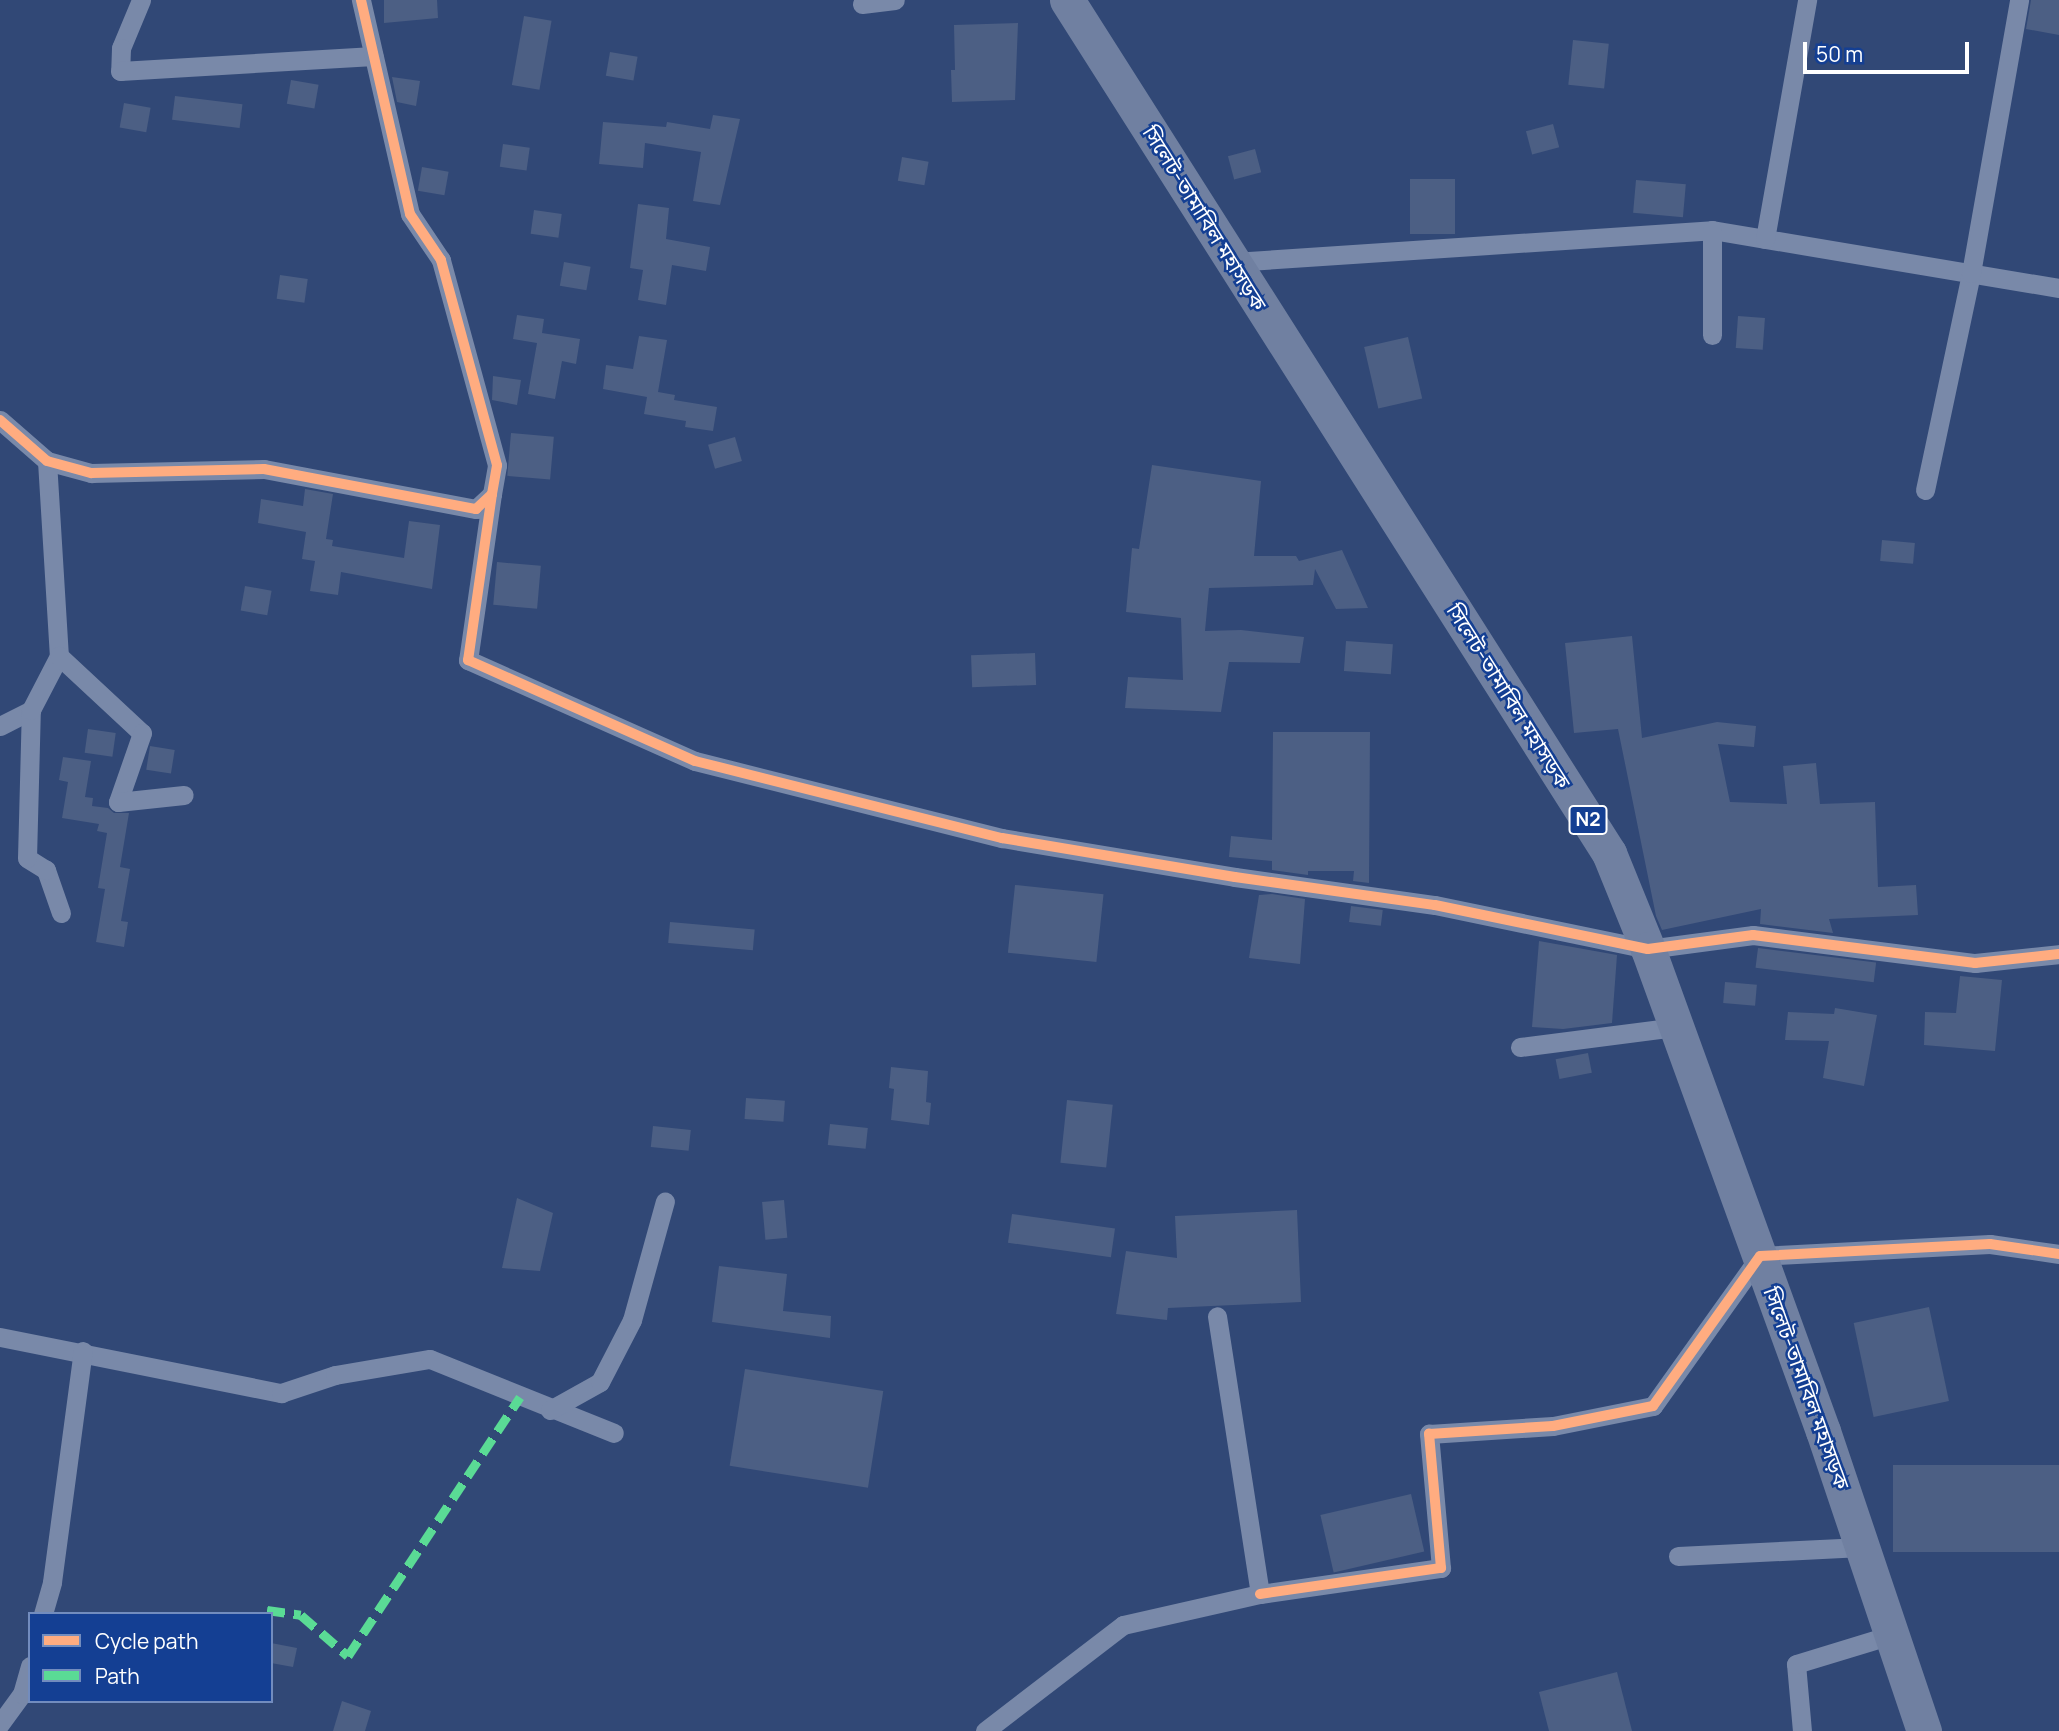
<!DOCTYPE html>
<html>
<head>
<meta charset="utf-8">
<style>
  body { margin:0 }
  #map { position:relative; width:2059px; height:1731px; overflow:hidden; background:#314876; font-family:Manrope,"Noto Sans Bengali",sans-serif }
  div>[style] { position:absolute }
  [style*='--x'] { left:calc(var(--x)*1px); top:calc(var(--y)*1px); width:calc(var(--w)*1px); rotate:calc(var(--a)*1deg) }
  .building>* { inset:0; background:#4c5f84; transform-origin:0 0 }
  .street>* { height:19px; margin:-9.5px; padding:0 9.5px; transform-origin:9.5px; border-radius:9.5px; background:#7989a9 }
  .highway>* { height:35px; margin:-17.5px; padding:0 17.5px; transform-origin:17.5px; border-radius:17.5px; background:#7080a1 }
  .quiet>* { height:9px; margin-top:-4.5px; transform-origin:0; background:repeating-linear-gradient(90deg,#5adb95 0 18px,transparent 0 27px) }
  .cycleway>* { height:10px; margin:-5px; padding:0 5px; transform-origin:5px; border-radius:5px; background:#ffac80 }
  span { translate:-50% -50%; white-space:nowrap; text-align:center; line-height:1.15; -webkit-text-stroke:5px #143f93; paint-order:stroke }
  .shield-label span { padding:2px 5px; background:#143f93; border:2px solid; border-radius:5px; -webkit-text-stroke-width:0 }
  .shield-label { font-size:19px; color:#fff; font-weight:700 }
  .street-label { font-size:21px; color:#fff }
  .legend { position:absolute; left:28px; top:1612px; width:245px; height:91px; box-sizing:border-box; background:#143f93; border:2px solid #728cbe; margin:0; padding:9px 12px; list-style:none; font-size:21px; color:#fff }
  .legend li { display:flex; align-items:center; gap:14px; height:35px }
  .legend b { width:35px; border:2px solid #728cbe }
  .scale { position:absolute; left:1803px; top:42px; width:166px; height:32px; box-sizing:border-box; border:4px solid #fff; border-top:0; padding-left:9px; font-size:21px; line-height:24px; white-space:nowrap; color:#fff; -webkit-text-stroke:5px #143f93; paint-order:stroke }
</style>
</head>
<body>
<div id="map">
  <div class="building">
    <div style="clip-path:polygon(384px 0,437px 0,438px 18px,384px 23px)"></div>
    <div style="clip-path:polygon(2031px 0,2059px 0,2059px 35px,2026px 29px)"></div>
    <div style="left:524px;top:16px;width:28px;height:70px;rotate:10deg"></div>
    <div style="clip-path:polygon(1018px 23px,1015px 100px,952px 102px,951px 70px,955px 70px,954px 25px)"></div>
    <div style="left:1573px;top:40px;width:36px;height:45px;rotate:6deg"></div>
    <div style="left:610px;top:52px;width:28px;height:24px;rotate:10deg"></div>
    <div style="clip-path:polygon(392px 77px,420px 81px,416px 106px,397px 102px)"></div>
    <div style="left:291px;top:80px;width:28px;height:24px;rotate:10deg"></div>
    <div style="left:175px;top:96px;width:68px;height:24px;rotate:7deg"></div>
    <div style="left:124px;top:103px;width:27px;height:25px;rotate:10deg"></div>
    <div style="clip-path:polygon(713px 115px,740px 119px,720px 205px,693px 201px,701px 152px,645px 143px,643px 168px,599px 164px,603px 122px,666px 127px,667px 122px,710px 129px)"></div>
    <div style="left:1553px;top:124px;width:24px;height:28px;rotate:75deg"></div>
    <div style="left:503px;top:144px;width:27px;height:23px;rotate:8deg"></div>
    <div style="left:1255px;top:149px;width:24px;height:28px;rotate:75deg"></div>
    <div style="left:902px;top:157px;width:27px;height:24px;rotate:10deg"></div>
    <div style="left:422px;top:167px;width:27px;height:24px;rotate:10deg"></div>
    <div style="left:1410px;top:179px;width:45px;height:55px"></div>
    <div style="left:1636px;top:180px;width:50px;height:33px;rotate:5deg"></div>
    <div style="clip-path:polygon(638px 204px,669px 208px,666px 239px,710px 247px,706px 271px,672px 265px,666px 305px,638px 300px,643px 270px,630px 268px)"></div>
    <div style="left:534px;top:210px;width:28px;height:24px;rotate:8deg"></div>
    <div style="left:564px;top:262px;width:27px;height:24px;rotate:10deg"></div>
    <div style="left:280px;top:275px;width:28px;height:24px;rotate:8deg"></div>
    <div style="clip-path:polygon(517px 315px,544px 319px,542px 333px,580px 339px,576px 364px,562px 361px,555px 399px,528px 394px,537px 343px,513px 339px)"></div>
    <div style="left:1738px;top:316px;width:27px;height:32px;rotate:4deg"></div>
    <div style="clip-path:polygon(639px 336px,667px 340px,658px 392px,675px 395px,674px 400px,717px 407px,713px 431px,685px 427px,686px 421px,644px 414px,647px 397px,603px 389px,606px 365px,633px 369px)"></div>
    <div style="left:1408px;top:337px;width:63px;height:45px;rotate:77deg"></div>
    <div style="clip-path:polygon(493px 376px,521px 380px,517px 405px,492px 400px)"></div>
    <div style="left:511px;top:433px;width:43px;height:43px;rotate:5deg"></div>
    <div style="left:735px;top:437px;width:25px;height:28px;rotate:74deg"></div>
    <div style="clip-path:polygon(1152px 465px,1261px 481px,1254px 556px,1296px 556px,1299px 561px,1342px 550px,1368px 608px,1336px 609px,1315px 569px,1313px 585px,1209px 588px,1205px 631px,1241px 630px,1304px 637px,1300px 663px,1229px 662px,1221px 712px,1125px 708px,1128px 677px,1183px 680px,1181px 618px,1126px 612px,1132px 548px,1139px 549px)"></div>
    <div style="clip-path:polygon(305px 489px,333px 494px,326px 539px,333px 540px,332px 546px,404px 558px,409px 521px,440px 525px,432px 589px,341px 572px,338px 595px,310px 591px,315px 561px,302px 559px,306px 532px,258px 523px,261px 499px,303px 506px)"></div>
    <div style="left:1882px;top:540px;width:33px;height:21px;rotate:5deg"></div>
    <div style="left:497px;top:562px;width:44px;height:43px;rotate:5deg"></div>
    <div style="left:245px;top:586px;width:27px;height:25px;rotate:10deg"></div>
    <div style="clip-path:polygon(1632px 636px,1642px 738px,1717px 722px,1756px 726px,1754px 747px,1718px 744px,1730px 802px,1787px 804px,1783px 766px,1816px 763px,1820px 804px,1875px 802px,1878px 887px,1916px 885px,1918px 915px,1829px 919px,1833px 933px,1760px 924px,1761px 909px,1662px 930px,1656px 916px,1618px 729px,1574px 733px,1565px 643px)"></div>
    <div style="left:1346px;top:641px;width:47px;height:30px;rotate:4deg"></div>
    <div style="left:1035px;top:653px;width:32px;height:64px;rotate:88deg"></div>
    <div style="left:88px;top:729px;width:28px;height:24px;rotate:8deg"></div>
    <div style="clip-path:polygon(1273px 732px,1370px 732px,1369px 883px,1353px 881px,1354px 871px,1308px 871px,1308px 875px,1272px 870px,1272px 861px,1229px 857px,1231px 836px,1272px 840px)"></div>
    <div style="left:150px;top:746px;width:25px;height:24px;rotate:9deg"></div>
    <div style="clip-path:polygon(63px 757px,91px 761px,85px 797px,93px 798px,92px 806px,108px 808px,114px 813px,129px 813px,120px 867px,130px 869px,121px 921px,128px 922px,124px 947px,96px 942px,105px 889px,98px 888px,107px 833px,97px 831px,99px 824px,62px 818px,68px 782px,59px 780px)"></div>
    <div style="left:1015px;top:885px;width:89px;height:68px;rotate:6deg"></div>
    <div style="clip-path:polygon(1272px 894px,1305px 899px,1300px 964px,1249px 958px,1259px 895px)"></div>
    <div style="left:1351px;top:906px;width:32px;height:16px;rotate:7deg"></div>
    <div style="left:670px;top:922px;width:85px;height:21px;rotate:5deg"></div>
    <div style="clip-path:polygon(1539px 941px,1617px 955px,1612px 1023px,1563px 1029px,1532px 1027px)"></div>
    <div style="left:1758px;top:948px;width:119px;height:20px;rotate:7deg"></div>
    <div style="clip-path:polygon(1960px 976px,2002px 980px,1995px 1051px,1924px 1045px,1925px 1012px,1956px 1013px)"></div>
    <div style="left:1725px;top:982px;width:32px;height:21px;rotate:5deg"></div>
    <div style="clip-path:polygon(1835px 1008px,1877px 1015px,1864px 1086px,1823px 1078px,1829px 1041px,1785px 1040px,1788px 1012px,1834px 1014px)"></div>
    <div style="left:1588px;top:1053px;width:20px;height:33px;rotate:79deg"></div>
    <div style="clip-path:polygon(891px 1067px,928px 1071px,926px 1102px,931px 1103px,929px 1125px,891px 1120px,894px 1089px,889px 1088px)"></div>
    <div style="left:746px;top:1098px;width:39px;height:21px;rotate:4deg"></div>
    <div style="left:1067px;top:1100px;width:46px;height:63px;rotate:6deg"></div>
    <div style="left:830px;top:1124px;width:38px;height:21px;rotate:6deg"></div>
    <div style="left:653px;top:1126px;width:38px;height:21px;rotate:6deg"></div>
    <div style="clip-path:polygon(517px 1198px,553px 1213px,540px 1271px,502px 1268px)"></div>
    <div style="left:784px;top:1200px;width:38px;height:22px;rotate:85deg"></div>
    <div style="clip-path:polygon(1297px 1210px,1301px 1302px,1168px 1308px,1167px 1320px,1116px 1314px,1126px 1251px,1177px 1258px,1175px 1216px)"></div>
    <div style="left:1012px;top:1214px;width:104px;height:29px;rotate:8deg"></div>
    <div style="clip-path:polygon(719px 1266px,787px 1274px,783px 1311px,831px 1316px,830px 1338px,712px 1322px)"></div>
    <div style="left:1929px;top:1307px;width:96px;height:77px;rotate:78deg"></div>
    <div style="left:745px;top:1369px;width:140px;height:98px;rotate:9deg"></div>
    <div style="left:2059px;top:1465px;width:87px;height:166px;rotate:90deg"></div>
    <div style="left:1411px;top:1494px;width:59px;height:93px;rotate:77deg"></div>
    <div style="clip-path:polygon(271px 1643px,297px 1648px,293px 1667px,271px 1663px)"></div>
    <div style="clip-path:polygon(1617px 1672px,1632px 1731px,1549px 1731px,1539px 1692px)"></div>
    <div style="clip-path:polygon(342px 1701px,371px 1711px,365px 1731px,333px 1731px)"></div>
  </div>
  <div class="street">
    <div style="--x:141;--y:0;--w:52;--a:112.6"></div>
    <div style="--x:121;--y:48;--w:23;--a:92"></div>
    <div style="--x:120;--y:71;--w:254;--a:-3.4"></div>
    <div style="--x:862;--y:4;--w:33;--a:-7"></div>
    <div style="--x:1712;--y:230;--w:352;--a:9.5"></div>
    <div style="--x:1765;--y:239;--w:243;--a:-80"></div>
    <div style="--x:1233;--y:262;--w:480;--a:-3.8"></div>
    <div style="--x:1712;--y:230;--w:105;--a:90"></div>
    <div style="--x:0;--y:420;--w:62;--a:41.1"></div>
    <div style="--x:47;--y:461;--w:46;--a:15.3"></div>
    <div style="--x:91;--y:473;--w:173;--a:-1.3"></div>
    <div style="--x:264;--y:469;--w:216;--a:10.7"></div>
    <div style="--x:476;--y:509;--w:22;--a:-43"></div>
    <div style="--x:492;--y:494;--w:29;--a:-80"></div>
    <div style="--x:497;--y:465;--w:213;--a:-105.3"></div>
    <div style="--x:441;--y:260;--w:55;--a:-124"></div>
    <div style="--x:410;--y:214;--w:220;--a:-102.9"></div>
    <div style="--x:47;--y:461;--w:195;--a:86.5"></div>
    <div style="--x:1925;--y:490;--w:222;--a:-78"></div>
    <div style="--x:1971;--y:273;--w:277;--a:-80"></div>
    <div style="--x:492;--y:494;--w:168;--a:98.2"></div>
    <div style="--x:468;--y:660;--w:248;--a:24"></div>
    <div style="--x:695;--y:761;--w:317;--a:14.1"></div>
    <div style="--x:1002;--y:838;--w:236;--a:9.5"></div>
    <div style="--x:1235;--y:877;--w:202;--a:8"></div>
    <div style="--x:1435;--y:905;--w:217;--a:11.7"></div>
    <div style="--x:1648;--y:949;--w:106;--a:-7.6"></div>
    <div style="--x:1753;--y:935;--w:224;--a:7.2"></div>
    <div style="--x:1975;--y:963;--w:84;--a:-6.1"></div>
    <div style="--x:0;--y:726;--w:35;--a:-27"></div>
    <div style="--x:61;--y:913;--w:46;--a:-109.2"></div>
    <div style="--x:46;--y:870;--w:22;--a:-148"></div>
    <div style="--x:27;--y:858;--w:148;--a:-88.5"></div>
    <div style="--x:31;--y:710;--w:61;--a:-62.6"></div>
    <div style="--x:59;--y:656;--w:113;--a:42.9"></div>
    <div style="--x:142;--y:733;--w:73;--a:109.2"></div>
    <div style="--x:118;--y:802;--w:66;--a:-6.1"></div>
    <div style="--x:1520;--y:1047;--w:158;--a:-7.3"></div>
    <div style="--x:0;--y:1337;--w:287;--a:11.3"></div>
    <div style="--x:281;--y:1393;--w:57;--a:-18.4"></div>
    <div style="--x:335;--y:1375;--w:96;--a:-9.6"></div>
    <div style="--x:430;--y:1359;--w:198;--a:21.9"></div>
    <div style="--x:550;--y:1410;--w:57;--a:-29.2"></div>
    <div style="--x:600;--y:1382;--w:70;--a:-62.7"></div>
    <div style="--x:632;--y:1320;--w:123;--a:-74.5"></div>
    <div style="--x:1678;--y:1556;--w:184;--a:-2.8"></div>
    <div style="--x:1260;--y:1594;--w:183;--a:-8.2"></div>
    <div style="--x:1441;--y:1568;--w:135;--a:-95.1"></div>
    <div style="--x:1429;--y:1434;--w:124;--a:-3.7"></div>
    <div style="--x:1553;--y:1426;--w:102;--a:-11.3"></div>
    <div style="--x:1653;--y:1406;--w:184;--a:-54.5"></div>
    <div style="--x:1760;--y:1256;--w:230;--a:-3"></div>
    <div style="--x:1990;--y:1244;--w:70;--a:8.2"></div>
    <div style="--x:43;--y:1614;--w:33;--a:-74"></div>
    <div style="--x:52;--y:1582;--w:233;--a:-82.4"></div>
    <div style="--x:0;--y:1724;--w:37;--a:-54"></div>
    <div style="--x:22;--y:1694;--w:29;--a:-74"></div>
    <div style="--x:985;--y:1731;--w:174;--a:-37.5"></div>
    <div style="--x:1123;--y:1625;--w:140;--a:-12.8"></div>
    <div style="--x:1260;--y:1594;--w:281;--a:-98.8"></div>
    <div style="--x:1802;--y:1731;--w:67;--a:-95.1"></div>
    <div style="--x:1796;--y:1664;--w:99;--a:-17"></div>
  </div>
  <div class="highway">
    <div style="--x:1067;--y:0;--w:1011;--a:57.57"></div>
    <div style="--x:1609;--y:853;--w:104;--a:67.9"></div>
    <div style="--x:1648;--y:949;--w:513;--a:70.05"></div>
    <div style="--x:1823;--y:1431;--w:317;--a:71.4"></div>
  </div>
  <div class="quiet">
    <div style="--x:267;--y:1610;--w:34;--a:8"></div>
    <div style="--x:301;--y:1615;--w:62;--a:41.1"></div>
    <div style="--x:348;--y:1656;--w:311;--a:-56.4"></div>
  </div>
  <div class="cycleway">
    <div style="--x:0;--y:420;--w:62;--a:41.1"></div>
    <div style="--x:47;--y:461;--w:46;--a:15.3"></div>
    <div style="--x:91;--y:473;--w:173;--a:-1.3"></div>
    <div style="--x:264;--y:469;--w:216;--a:10.7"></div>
    <div style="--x:476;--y:509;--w:22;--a:-43"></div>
    <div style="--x:492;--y:494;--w:29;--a:-80"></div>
    <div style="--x:497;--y:465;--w:213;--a:-105.3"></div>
    <div style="--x:441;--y:260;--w:55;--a:-124"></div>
    <div style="--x:410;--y:214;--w:220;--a:-102.9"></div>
    <div style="--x:492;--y:494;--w:168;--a:98.2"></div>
    <div style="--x:468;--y:660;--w:248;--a:24"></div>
    <div style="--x:695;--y:761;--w:317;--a:14.1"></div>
    <div style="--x:1002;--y:838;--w:236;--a:9.5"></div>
    <div style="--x:1235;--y:877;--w:202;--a:8"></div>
    <div style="--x:1435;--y:905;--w:217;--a:11.7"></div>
    <div style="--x:1648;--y:949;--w:106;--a:-7.6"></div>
    <div style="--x:1753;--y:935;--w:224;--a:7.2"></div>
    <div style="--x:1975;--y:963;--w:84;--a:-6.1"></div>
    <div style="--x:1260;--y:1594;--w:183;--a:-8.2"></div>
    <div style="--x:1441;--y:1568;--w:135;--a:-95.1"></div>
    <div style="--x:1429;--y:1434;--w:124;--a:-3.7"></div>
    <div style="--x:1553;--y:1426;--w:102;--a:-11.3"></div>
    <div style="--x:1653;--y:1406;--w:184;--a:-54.5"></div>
    <div style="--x:1760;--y:1256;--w:230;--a:-3"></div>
    <div style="--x:1990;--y:1244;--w:70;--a:8.2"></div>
  </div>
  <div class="shield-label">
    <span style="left:1588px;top:820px">N2</span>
  </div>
  <div class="street-label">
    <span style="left:1205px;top:218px;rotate:58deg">সিলেট-তামাবিল মহাসড়ক</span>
    <span style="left:1509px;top:696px;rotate:58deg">সিলেট-তামাবিল মহাসড়ক</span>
    <span style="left:1807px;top:1388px;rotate:70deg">সিলেট-তামাবিল মহাসড়ক</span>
  </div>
  <ul class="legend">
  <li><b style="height:9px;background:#ffac80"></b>Cycle path</li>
  <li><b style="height:9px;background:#5adb95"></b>Path</li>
  </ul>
  <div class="scale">50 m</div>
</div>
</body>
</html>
